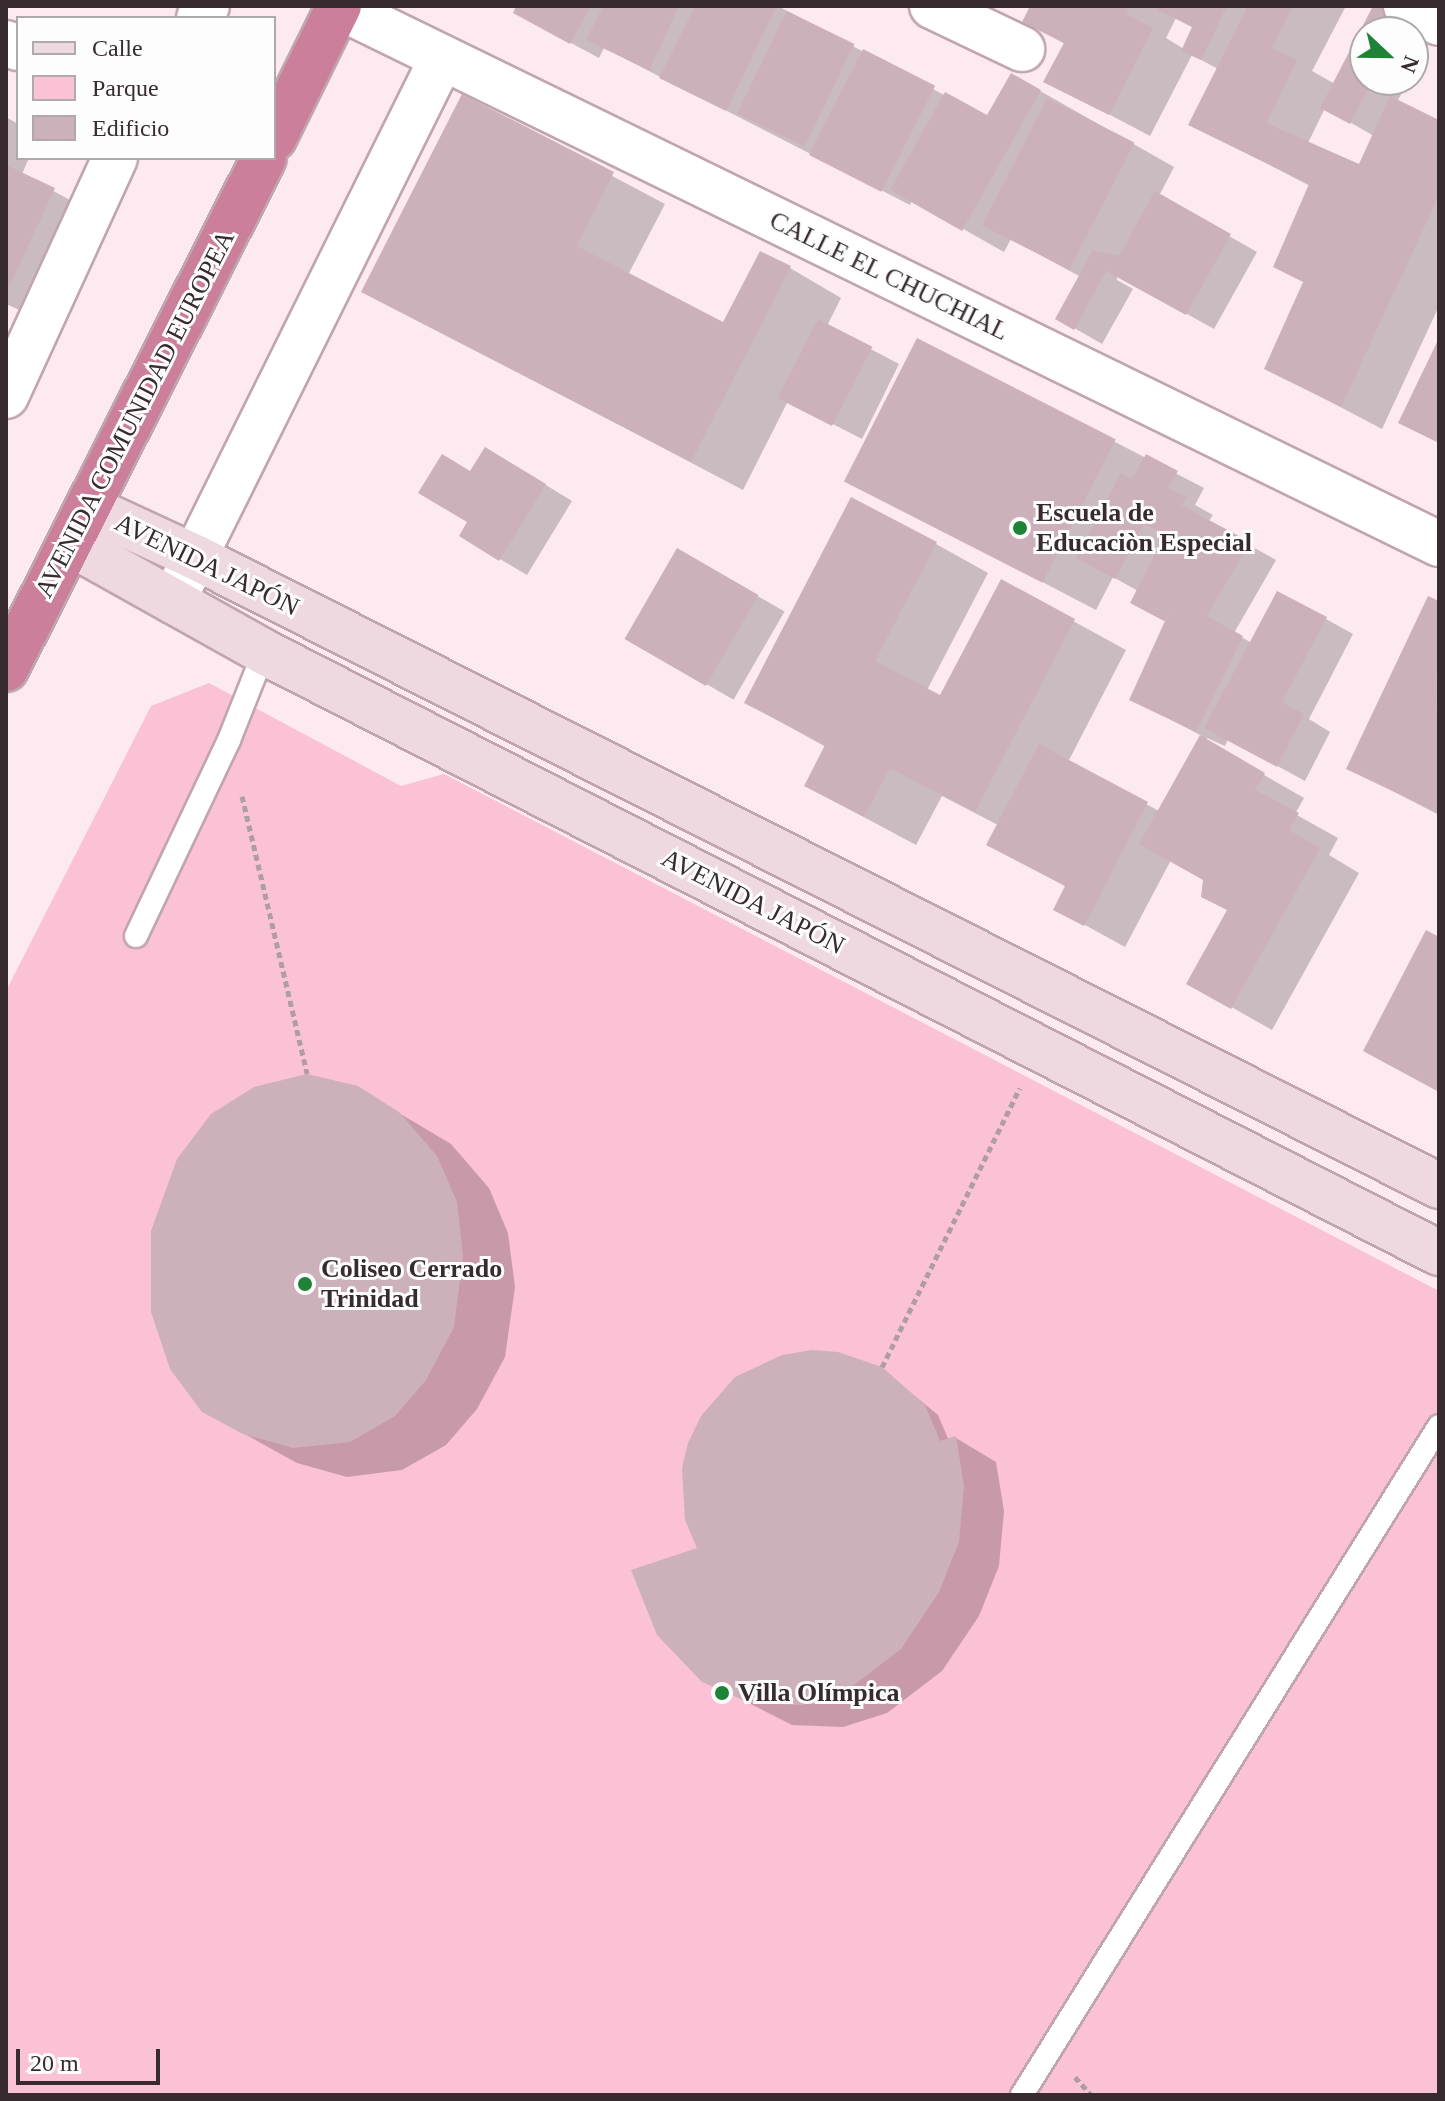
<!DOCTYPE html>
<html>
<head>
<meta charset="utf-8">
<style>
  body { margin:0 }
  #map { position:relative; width:1445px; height:2101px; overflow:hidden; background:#fceaf0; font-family:Georgia,serif }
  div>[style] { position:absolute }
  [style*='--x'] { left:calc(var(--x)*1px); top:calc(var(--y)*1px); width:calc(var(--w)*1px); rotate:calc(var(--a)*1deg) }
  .green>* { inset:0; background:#fbc1d4 }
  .shadow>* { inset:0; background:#0003; transform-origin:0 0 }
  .building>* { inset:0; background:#cdb1ba; transform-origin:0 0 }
  .path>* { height:5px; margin-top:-2.5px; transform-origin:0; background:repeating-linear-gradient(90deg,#ae9ea3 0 6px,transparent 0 10px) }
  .roads { filter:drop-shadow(2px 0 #c1a5ae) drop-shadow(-2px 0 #c1a5ae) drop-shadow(0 2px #c1a5ae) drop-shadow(0 -2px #c1a5ae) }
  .lane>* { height:22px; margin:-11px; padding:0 11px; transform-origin:11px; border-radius:11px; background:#fff }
  .street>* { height:44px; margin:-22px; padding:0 22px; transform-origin:22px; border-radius:22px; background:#fff }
  .secondary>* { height:44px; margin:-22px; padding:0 22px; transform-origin:22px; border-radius:22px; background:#efd9e1 }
  .highway>* { height:44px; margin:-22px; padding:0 22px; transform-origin:22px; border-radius:22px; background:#cb7f9a }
  .dots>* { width:22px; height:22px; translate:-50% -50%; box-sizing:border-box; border:4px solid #fdfdfd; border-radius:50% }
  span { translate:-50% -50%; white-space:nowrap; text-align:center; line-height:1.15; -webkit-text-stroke:6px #fdfdfd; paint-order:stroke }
  .street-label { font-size:26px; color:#372b2f }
  .poi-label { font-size:26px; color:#372b2f; font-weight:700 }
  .left { translate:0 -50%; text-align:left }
  .frame { position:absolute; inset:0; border:8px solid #372b2f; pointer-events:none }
  .legend { position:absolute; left:16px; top:16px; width:260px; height:144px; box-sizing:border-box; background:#fdfdfd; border:2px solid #aea9ab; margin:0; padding:10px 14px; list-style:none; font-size:24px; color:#372b2f }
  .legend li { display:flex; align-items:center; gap:16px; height:40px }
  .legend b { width:40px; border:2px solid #aea9ab }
  .north { position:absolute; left:1349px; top:16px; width:80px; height:80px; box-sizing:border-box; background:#fdfdfd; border:2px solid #aea9ab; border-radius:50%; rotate:112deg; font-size:22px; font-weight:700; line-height:32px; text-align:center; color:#372b2f }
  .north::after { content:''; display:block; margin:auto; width:28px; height:36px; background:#1f8337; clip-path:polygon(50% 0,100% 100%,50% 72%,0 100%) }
  .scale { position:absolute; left:16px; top:2049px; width:144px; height:36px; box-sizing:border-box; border:4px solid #372b2f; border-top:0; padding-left:10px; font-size:24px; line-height:28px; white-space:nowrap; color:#372b2f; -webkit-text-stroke:6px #fdfdfd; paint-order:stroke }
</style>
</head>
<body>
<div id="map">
  <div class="green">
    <div style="clip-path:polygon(209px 683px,401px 786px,444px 774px,1439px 1291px,1439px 2095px,6px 2095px,6px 991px,151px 706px)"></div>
  </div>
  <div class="shadow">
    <div style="clip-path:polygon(519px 6px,778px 6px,987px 118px,1012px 75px,1174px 167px,1159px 196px,1257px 252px,1214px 329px,1117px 275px,1117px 280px,1133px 289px,1102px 344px,1057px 318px,1081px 277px,1011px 239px,1004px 252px,912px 200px,910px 205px,604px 48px,599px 58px,543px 28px)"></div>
    <div style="clip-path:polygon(evenodd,1032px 6px,1346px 6px,1312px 71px,1335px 84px,1376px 6px,1433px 36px,1413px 73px,1413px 32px,1365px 32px,1365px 80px,1409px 80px,1397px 102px,1439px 122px,1439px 306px,1382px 429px,1266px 368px,1305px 283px,1310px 186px,1190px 124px,1218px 69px,1192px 55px,1150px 136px,1046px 81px,1065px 44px,1024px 21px,1032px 6px,1176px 18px,1194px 28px,1184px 49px,1166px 38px,1176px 18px,1032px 6px,1325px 108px,1374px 136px,1360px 166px,1308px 143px,1325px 108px)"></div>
    <div style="clip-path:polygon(463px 97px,665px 204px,628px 275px,724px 325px,790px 268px,841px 298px,827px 326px,899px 364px,862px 439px,788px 401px,743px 490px,364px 291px)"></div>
    <div style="clip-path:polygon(6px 117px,18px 124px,18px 158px,29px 158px,22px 174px,94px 213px,44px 321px,6px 304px)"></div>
    <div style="clip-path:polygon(918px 340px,1204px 488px,1195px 505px,1213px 515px,1208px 522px,1276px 560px,1234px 633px,1252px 643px,1326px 619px,1353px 634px,1309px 719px,1330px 732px,1305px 781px,1228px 739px,1225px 746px,1207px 738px,1205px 741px,1304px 798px,1295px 814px,1338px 838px,1329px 855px,1359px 873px,1272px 1030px,1189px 983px,1229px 910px,1205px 879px,1171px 860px,1125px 947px,1056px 909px,1067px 887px,988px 844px,998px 825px,942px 796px,916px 845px,806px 786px,826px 747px,746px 703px,936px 544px,988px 573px,927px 690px,941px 698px,1002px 582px,1126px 650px,1068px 762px,1159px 811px,1202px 736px,1132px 699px,1167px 622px,1132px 602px,1138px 591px,1113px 577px,1096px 610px,847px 480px)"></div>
    <div style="clip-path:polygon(513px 465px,572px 501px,527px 575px,500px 559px,469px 522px)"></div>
    <div style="left:678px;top:550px;width:123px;height:102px;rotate:30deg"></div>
    <div style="clip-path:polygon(1429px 599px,1439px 604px,1439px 815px,1348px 768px)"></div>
    <div style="clip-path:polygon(357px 1088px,451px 1144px,489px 1188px,508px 1233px,515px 1287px,505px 1357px,477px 1409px,446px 1445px,402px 1470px,347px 1477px,297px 1463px,203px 1411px)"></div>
    <div style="clip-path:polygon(881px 1368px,938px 1415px,949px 1441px,956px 1438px,996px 1462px,1004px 1511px,999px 1566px,979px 1616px,942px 1671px,887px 1713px,843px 1727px,792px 1725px,703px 1680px,696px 1550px)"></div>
  </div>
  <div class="building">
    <div style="clip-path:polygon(516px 6px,591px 6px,570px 44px,513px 13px)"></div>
    <div style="clip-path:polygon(603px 6px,679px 6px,649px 70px,586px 40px)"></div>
    <div style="clip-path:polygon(695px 6px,777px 6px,726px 111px,659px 78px)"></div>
    <div style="clip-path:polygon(1030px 6px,1130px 6px,1126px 14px,1153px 28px,1109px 115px,1043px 82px,1064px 43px,1022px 22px)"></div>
    <div style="clip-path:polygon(1160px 6px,1227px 6px,1201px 60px,1181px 51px,1192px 27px,1158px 10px)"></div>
    <div style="clip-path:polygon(1248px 6px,1293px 6px,1272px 48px,1297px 60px,1266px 123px,1359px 164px,1390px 96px,1439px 120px,1439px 195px,1341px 407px,1264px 369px,1303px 282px,1273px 267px,1309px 184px,1188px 125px)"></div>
    <div style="clip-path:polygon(1373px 6px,1384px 6px,1406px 18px,1399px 32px,1365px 32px,1365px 80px,1373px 80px,1350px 124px,1320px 108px)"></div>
    <div style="left:787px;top:11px;width:75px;height:114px;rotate:26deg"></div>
    <div style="left:863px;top:49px;width:81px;height:119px;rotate:27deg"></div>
    <div style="clip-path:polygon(1011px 73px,1041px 90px,962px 231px,890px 190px,945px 92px,987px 115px)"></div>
    <div style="clip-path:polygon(462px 94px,614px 172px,577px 246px,723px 322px,760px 251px,791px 266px,691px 462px,361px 292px)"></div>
    <div style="left:1047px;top:98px;width:98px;height:143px;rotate:27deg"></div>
    <div style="clip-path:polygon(6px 165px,55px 188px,6px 294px)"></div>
    <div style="clip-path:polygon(1155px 191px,1231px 234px,1186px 315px,1106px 271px,1074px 330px,1055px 319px,1093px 250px,1119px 256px)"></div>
    <div style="left:818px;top:319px;width:61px;height:89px;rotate:27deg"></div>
    <div style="left:917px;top:338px;width:223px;height:161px;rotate:27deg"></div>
    <div style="clip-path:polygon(1439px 338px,1439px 443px,1398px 423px)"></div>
    <div style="clip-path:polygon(485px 447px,546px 484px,499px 561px,459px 536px,467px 522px,418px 493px,442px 454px,470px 471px)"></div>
    <div style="clip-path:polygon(1146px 454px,1178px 471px,1168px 488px,1187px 498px,1181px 505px,1250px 542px,1207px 616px,1243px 636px,1196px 732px,1129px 700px,1170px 610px,1164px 621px,1130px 603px,1165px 535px,1144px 524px,1115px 579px,1076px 558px,1121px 473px,1132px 479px)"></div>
    <div style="clip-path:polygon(851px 497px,937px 542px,875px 661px,940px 695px,1001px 579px,1075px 619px,975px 812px,890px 768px,864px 817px,804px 786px,825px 745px,744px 703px)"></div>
    <div style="left:677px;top:548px;width:94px;height:105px;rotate:30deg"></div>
    <div style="clip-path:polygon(1277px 591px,1327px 617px,1282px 702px,1304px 714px,1277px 767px,1204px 728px)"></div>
    <div style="clip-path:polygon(1428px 596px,1439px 601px,1436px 706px,1439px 708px,1439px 813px,1346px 769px)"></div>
    <div style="clip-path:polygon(1200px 735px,1265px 773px,1255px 790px,1299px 813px,1289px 830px,1320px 848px,1231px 1009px,1186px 984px,1227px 910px,1201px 897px,1203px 880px,1139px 844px)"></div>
    <div style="clip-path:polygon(1039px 744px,1148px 802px,1084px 926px,1053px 910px,1065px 886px,986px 845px)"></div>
    <div style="clip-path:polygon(1426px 930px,1439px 937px,1439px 1092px,1363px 1051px)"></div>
    <div style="clip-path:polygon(307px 1074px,358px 1086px,399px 1112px,437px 1156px,457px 1202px,463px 1256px,454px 1327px,426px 1380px,395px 1416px,350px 1442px,293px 1448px,243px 1434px,202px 1412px,170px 1369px,151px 1312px,151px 1231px,177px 1159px,211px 1114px,254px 1087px)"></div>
    <div style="clip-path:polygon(812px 1350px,838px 1352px,882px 1367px,925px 1405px,940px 1441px,956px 1436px,964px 1486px,959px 1542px,939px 1592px,901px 1649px,846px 1691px,802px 1705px,750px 1703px,702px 1682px,657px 1635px,631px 1570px,697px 1548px,685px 1520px,682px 1468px,688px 1443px,701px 1416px,735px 1377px,782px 1355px)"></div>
  </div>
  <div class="path">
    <div style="--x:242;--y:796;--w:285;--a:76.8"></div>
    <div style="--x:882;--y:1367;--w:311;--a:-63.7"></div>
    <div style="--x:1075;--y:2077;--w:24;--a:48"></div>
  </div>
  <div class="roads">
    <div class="lane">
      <div style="--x:136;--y:936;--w:217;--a:-64.6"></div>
      <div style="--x:229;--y:740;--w:95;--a:-68.3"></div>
      <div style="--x:1022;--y:2095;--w:788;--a:-58.06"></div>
    </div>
    <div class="street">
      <div style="--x:932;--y:6;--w:100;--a:25.5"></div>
      <div style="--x:1406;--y:6;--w:37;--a:27"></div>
      <div style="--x:339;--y:7;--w:1224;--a:26.02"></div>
      <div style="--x:199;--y:18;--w:14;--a:-56"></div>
      <div style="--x:6;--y:43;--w:13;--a:23"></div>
      <div style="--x:6;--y:396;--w:262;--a:-65.4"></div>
      <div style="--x:173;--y:601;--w:606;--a:-63.65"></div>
    </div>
    <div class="secondary">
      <div style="--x:89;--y:508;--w:119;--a:24.8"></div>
      <div style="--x:197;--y:558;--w:1392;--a:26.82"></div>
      <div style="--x:71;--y:544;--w:221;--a:29.2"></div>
      <div style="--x:264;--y:652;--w:1320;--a:27.09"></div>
    </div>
    <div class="highway">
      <div style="--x:274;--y:138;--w:147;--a:-63.8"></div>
      <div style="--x:6;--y:669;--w:572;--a:-63.21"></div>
    </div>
  </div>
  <div class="dots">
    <div style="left:1020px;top:528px;background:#1f8337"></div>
    <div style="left:305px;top:1284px;background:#1f8337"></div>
    <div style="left:722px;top:1693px;background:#1f8337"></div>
  </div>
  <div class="street-label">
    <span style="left:889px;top:276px;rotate:26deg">CALLE EL CHUCHIAL</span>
    <span style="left:135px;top:414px;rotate:-63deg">AVENIDA COMUNIDAD EUROPEA</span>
    <span style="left:207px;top:565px;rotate:26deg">AVENIDA JAPÓN</span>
    <span style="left:753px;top:902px;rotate:27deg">AVENIDA JAPÓN</span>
  </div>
  <div class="poi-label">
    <span class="left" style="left:1036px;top:528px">Escuela de<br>Educaciòn Especial</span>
    <span class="left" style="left:321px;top:1284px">Coliseo Cerrado<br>Trinidad</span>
    <span class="left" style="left:738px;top:1693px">Villa Olímpica</span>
  </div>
  <div class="frame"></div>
  <ul class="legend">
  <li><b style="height:10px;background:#efd9e1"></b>Calle</li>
  <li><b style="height:22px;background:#fbc1d4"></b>Parque</li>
  <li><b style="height:22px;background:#cdb1ba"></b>Edificio</li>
  </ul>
  <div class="north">N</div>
  <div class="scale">20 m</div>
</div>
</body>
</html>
